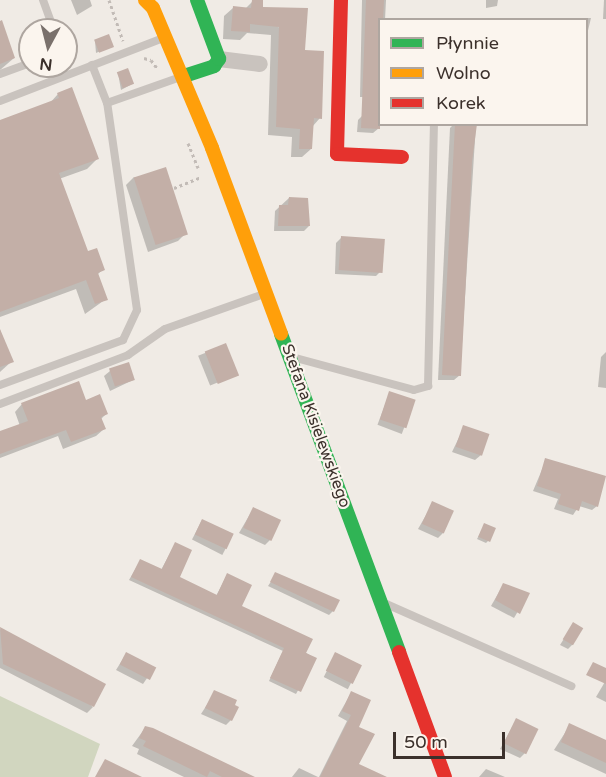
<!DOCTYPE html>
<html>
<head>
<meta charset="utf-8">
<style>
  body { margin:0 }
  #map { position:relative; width:606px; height:777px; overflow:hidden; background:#f0ebe5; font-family:"Varela Round",sans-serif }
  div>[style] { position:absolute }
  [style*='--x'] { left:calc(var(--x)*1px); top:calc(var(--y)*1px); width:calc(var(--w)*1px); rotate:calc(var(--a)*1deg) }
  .green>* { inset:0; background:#d1d6bf }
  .shadow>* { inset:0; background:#0003; transform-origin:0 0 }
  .building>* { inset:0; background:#c3afa7; transform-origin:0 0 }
  .path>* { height:3px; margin-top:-1.5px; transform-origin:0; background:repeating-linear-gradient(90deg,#c2bbb6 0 3px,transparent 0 6px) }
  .lane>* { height:8px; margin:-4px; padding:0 4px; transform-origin:4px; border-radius:4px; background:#c9c3be }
  .street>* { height:16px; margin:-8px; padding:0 8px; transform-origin:8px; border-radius:8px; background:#c9c3be }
  .fast>* { height:14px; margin:-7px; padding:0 7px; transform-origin:7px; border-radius:7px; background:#30b455 }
  .slow>* { height:14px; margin:-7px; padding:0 7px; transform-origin:7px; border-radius:7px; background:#ff9f0a }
  .jam>* { height:14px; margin:-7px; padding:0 7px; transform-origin:7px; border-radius:7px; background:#e5322d }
  span { translate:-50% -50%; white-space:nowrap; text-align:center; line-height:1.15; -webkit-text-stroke:4.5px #fbf5ee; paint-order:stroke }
  .street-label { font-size:16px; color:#3b302b }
  .legend { position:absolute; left:378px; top:18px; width:210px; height:108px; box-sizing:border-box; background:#fbf5ee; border:2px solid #aea6a0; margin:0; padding:8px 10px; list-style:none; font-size:18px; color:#3b302b }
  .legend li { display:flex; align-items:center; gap:12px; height:30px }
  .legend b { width:30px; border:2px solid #aea6a0 }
  .north { position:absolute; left:18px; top:18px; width:60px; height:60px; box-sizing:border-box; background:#fbf5ee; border:2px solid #aea6a0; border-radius:50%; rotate:187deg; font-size:16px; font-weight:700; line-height:24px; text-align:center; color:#3b302b }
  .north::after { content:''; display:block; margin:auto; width:21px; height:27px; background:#7a716c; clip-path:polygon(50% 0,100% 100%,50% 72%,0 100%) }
  .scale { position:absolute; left:393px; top:732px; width:112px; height:27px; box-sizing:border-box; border:3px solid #3b302b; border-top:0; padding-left:8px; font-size:18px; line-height:21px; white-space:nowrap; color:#3b302b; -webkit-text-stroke:4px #fbf5ee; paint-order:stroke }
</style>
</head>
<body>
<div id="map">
  <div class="green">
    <div style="clip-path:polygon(0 696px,100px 744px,88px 777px,0 777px)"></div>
  </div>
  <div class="shadow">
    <div style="clip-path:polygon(71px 0,90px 0,92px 6px,77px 15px)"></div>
    <div style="clip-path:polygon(362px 0,386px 0,385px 20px,380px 20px,376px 97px,360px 97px)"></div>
    <div style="clip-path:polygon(486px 0,498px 0,497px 6px,486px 8px)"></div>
    <div style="clip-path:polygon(604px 0,606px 0,606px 19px,603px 19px)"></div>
    <div style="clip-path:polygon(253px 1px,303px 52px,320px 118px,312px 127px,311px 149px,302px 157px,291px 157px,292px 137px,268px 135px,271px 35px,247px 33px,240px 40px,223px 39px,224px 16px,233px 8px,245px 9px)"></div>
    <div style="clip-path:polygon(573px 18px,591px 18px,586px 39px,586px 20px)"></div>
    <div style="clip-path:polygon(0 21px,14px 58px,0 70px)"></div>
    <div style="clip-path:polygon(95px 41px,112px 46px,96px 53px)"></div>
    <div style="clip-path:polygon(118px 73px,132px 84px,121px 90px)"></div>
    <div style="clip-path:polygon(58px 94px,97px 159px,87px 169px,59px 179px,87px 253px,103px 269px,97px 275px,106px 299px,85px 314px,76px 289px,0 317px,0 122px,49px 104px)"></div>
    <div style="clip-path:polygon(363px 115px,379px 128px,373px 133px,357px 132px,358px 120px)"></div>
    <div style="clip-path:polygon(454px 124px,476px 124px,460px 375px,454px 380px,438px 380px,450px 128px)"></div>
    <div style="clip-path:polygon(134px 177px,186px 233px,178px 241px,148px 252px,126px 185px)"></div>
    <div style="clip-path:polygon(289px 198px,309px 226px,304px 231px,274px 231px,275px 211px)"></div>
    <div style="clip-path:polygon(341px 238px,381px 271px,376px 276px,335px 274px,336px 243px)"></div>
    <div style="clip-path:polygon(0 330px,12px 361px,0 372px)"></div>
    <div style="left:225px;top:345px;width:32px;height:29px;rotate:68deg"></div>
    <div style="clip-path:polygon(606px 352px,606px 388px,598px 387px,601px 357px)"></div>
    <div style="clip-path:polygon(110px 371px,133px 380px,110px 391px,104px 376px)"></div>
    <div style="left:390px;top:392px;width:26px;height:35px;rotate:21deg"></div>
    <div style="clip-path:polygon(22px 404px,106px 414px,101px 419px,104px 429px,96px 436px,63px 449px,58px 436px,0 458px,0 433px,20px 426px,15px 412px)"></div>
    <div style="clip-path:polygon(464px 427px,481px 455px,475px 460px,452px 452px)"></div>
    <div style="clip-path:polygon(546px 460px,597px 506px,592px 510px,579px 506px,573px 515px,554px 509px,558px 499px,533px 491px)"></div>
    <div style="clip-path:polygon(433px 503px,443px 533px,438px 538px,418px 529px)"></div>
    <div style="clip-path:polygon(253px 509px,270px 540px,265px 545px,239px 533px)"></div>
    <div style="left:202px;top:520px;width:34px;height:22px;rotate:27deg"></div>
    <div style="clip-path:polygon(485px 524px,488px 541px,486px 543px,477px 539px)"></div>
    <div style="clip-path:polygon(175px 544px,178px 578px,216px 596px,227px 575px,240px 607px,315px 659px,296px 694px,269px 681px,283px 651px,129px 580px,140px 561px,161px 570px)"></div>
    <div style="clip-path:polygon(276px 574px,338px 601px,333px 611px,329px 615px,268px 586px)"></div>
    <div style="clip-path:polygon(503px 585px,528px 594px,514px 618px,491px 606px)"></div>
    <div style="clip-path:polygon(573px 624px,573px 644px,568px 649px,560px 645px)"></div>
    <div style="clip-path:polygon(0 629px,16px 637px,93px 707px,87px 713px,0 668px)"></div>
    <div style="left:336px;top:653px;width:27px;height:27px;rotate:27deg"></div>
    <div style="clip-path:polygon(126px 654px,154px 668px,143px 684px,116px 670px)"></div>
    <div style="clip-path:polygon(606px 680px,606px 702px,596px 697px)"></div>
    <div style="clip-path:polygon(215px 692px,231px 720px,226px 725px,201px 714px)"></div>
    <div style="clip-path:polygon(351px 693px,357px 728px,357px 765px,381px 777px,319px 777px,347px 721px,338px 716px)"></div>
    <div style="clip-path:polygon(516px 720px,525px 753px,520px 758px,500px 749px)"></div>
    <div style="clip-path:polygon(570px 725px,606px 742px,606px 774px,554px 750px)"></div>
    <div style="clip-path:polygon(145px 728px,253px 777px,184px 777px,137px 754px,139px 749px,132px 746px)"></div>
    <div style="clip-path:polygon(299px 768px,318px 777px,292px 777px)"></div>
    <div style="clip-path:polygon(486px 769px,505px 777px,479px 777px)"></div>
  </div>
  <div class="building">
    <div style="clip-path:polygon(252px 0,263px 0,263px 7px,308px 8px,305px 50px,324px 51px,322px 119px,314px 118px,312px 149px,299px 149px,300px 129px,276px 127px,279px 27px,250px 24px,250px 32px,231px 31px,233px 6px,251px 8px)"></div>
    <div style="clip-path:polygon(366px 0,384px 0,383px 20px,380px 20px,380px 129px,361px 128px)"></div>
    <div style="clip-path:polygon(2px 20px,15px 58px,0 64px,0 21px)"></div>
    <div style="left:109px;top:34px;width:14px;height:16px;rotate:69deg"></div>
    <div style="left:128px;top:68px;width:17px;height:12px;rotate:69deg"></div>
    <div style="clip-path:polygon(72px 87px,99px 159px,59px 173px,88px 251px,97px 248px,105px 270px,98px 273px,108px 300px,95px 304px,86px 280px,0 312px,0 120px,59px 98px,57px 93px)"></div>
    <div style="clip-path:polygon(455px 124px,477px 124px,472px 161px,461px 376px,442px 375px)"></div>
    <div style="left:166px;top:167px;width:71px;height:34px;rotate:72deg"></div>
    <div style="clip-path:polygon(289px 197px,308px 198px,310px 226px,278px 226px,279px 205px,288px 205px)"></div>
    <div style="left:341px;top:236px;width:44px;height:34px;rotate:4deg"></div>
    <div style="clip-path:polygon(0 329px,14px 362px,0 367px)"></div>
    <div style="left:226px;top:343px;width:35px;height:23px;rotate:68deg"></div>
    <div style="left:129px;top:362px;width:19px;height:21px;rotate:72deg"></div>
    <div style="clip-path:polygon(79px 381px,86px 400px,100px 394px,108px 414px,101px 417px,106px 429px,71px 442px,66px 430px,0 454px,0 431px,28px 421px,21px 403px)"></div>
    <div style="left:389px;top:391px;width:28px;height:30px;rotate:18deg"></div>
    <div style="left:463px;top:425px;width:28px;height:23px;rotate:19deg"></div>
    <div style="clip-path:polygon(545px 458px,606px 476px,598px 507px,582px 501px,579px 511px,558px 504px,561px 494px,537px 486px)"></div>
    <div style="left:432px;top:501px;width:24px;height:25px;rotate:24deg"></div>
    <div style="left:253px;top:507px;width:31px;height:23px;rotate:25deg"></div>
    <div style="left:202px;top:519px;width:35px;height:17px;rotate:25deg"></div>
    <div style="left:484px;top:523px;width:13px;height:15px;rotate:23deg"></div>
    <div style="clip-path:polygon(175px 542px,192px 550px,180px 577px,217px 595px,227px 573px,252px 585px,242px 606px,313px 639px,306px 653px,317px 658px,301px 692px,270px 678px,284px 648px,131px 577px,140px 559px,162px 569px)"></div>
    <div style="clip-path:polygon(275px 572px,340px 600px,334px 612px,270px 582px)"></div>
    <div style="clip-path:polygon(503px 583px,530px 593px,520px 614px,495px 600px)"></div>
    <div style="left:573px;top:622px;width:12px;height:20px;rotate:31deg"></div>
    <div style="clip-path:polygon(0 627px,106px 684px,94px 707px,3px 664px)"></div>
    <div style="left:126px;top:652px;width:34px;height:14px;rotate:27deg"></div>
    <div style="left:335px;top:652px;width:30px;height:21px;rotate:26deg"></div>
    <div style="clip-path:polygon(593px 662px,606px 668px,606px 684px,586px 675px)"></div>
    <div style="clip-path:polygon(214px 690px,237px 700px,235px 705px,239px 707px,232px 721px,205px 708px)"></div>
    <div style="clip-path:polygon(351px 691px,371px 700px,359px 727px,375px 734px,359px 764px,387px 777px,320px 777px,351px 715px,342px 711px)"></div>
    <div style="left:516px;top:718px;width:25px;height:28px;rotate:26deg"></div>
    <div style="clip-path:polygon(569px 723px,606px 740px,606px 763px,561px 742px)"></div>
    <div style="clip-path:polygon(145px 726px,153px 728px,255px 777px,222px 777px,210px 771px,207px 777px,143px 746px,146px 741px,139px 738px)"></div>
    <div style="clip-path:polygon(105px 759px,142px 777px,95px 777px)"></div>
  </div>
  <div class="path">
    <div style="--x:109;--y:0;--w:43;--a:71.1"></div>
    <div style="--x:144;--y:58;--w:7;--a:16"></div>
    <div style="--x:151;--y:60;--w:10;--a:53"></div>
    <div style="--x:188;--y:143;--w:27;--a:68"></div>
    <div style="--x:174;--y:188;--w:29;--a:-22"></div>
  </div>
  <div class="lane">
    <div style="--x:43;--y:0;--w:32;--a:70"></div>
    <div style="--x:0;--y:74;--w:32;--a:-20"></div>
    <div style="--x:0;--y:101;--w:175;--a:-21.1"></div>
    <div style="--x:107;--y:103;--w:78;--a:-19.4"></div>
    <div style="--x:292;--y:357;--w:126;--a:15.1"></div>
    <div style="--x:414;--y:390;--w:15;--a:-16"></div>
    <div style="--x:428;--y:386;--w:262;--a:-88.7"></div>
    <div style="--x:0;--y:385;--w:131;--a:-20.1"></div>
    <div style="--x:123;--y:340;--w:33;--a:-65"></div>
    <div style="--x:137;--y:310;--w:209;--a:-98.2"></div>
    <div style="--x:107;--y:103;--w:41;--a:-111.5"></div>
    <div style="--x:0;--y:404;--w:137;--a:-20.9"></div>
    <div style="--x:128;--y:355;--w:45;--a:-35.1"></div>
    <div style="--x:165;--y:329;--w:105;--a:-19.5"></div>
    <div style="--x:384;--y:603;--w:205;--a:23.9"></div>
  </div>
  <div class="street">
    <div style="--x:219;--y:59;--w:41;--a:7"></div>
  </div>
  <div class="fast">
    <div style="--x:184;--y:76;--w:32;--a:-18"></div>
    <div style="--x:214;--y:66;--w:9;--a:-54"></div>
    <div style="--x:219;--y:59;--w:63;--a:-110.4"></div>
    <div style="--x:281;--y:334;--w:339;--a:69.6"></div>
  </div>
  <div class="slow">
    <div style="--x:145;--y:0;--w:11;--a:45"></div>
    <div style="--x:153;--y:8;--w:152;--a:67.1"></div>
    <div style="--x:212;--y:148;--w:198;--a:69.6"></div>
  </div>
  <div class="jam">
    <div style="--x:341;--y:0;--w:154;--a:91.5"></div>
    <div style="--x:337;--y:154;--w:65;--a:2.6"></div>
    <div style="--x:399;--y:652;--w:133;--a:69.8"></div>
  </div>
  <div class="street-label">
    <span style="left:316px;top:426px;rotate:70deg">Stefana Kisielewskiego</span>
  </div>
  <ul class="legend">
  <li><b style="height:8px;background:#30b455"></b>Płynnie</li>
  <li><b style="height:8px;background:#ff9f0a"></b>Wolno</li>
  <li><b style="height:8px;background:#e5322d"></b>Korek</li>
  </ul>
  <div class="north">N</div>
  <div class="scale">50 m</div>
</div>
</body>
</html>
